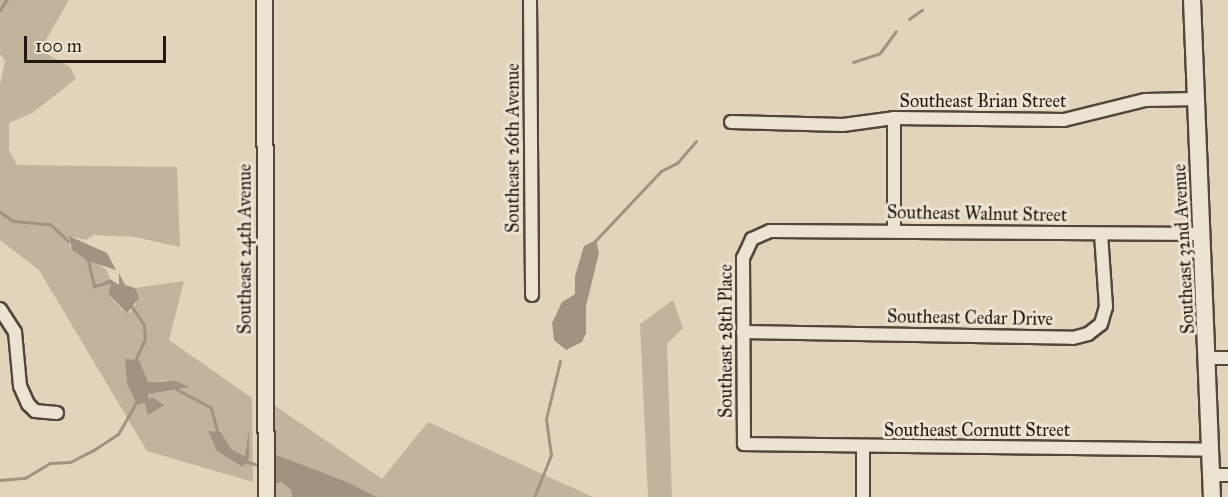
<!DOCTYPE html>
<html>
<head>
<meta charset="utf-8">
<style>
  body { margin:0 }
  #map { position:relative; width:1228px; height:497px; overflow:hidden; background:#e1d4ba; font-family:"IM FELL Great Primer",serif }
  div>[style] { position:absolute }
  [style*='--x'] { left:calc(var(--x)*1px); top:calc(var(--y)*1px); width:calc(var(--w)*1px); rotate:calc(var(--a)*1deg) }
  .green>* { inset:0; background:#c1b49d }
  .water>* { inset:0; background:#a09480 }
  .stream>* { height:3px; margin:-1.5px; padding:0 1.5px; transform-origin:1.5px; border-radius:1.5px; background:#a09480 }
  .roads { filter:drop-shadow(2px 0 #52473a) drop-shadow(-2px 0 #52473a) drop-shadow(0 2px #52473a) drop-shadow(0 -2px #52473a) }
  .minor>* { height:12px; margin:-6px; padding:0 6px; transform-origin:6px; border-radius:6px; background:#ece3d2 }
  .tertiary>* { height:15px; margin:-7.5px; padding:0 7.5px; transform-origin:7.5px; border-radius:7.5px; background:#ece3d2 }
  .secondary>* { height:16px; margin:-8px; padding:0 8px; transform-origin:8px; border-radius:8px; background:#ece3d2 }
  span { translate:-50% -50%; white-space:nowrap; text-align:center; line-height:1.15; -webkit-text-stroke:6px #ece3d2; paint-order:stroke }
  .street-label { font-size:18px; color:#23180f }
  .scale { position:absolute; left:24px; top:36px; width:142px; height:27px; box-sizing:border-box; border:3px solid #23180f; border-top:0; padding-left:8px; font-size:18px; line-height:21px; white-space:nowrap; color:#23180f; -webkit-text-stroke:4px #ece3d2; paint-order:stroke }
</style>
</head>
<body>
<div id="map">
  <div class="green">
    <div style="clip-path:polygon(evenodd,0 0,69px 0,40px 50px,70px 67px,76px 79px,32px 113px,9px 123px,9px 150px,17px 165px,177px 167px,180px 247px,135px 237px,94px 235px,86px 240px,74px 237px,67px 240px,72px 250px,106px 269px,110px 278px,104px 283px,111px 285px,108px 294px,122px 310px,130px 312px,136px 304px,135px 288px,184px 281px,169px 340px,252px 398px,253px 482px,147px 451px,39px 270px,0 240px,0 85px,5px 61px,0 54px,0 0,128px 372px,148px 382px,167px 380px,160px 391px,148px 394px,149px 400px,138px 405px,127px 383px,128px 372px,0 0,221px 432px,231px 449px,246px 456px,246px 444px,249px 457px,217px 451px,221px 432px)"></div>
    <div style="clip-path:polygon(673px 300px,683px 328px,667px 344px,672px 497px,648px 497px,640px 324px)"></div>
    <div style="clip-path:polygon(274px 405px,382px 479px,428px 422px,593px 497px,377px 497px,274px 454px)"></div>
    <div style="clip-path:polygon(281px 482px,291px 490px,292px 497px,271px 497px,270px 486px)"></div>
  </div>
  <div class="water">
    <div style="clip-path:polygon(69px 236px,107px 253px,116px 270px,88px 261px,72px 250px)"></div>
    <div style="clip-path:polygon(596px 240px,599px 253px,586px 306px,586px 333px,582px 342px,566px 350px,554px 340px,552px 323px,562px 302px,575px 294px,575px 276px,584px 246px)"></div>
    <div style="clip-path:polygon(119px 273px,125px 285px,135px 288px,139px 298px,127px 313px,108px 294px,111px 285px,103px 282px,110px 279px,119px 285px)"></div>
    <div style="clip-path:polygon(125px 359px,139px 360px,148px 382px,176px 381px,189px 387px,148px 394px,149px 400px,152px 397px,164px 405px,148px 415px,145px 403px,137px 405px,127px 383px)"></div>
    <div style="clip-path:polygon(249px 430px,249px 458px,243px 467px,217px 451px,208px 431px,221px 432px,231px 449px,245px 456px)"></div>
    <div style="clip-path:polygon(274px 454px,349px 483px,377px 497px,292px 497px,291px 490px,281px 482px,270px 486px)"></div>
  </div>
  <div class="stream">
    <div style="--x:0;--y:10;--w:12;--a:-59"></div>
    <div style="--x:909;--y:19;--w:16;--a:-35"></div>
    <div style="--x:853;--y:62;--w:28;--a:-18"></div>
    <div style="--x:880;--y:53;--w:27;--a:-54"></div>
    <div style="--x:0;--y:212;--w:16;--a:35"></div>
    <div style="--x:13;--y:221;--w:37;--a:5"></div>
    <div style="--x:50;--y:224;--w:25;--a:43"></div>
    <div style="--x:594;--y:242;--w:98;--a:-46.7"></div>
    <div style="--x:661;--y:171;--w:18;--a:-27"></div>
    <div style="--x:677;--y:163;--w:29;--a:-49"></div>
    <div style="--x:88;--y:260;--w:27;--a:77"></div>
    <div style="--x:94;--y:286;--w:13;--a:-13"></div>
    <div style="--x:130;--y:304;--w:25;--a:56"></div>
    <div style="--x:144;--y:325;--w:14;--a:86"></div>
    <div style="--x:145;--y:339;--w:26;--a:115"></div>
    <div style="--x:176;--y:389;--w:40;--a:28"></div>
    <div style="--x:211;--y:408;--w:28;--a:75"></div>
    <div style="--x:244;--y:461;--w:18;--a:16"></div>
    <div style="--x:0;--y:480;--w:25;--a:-5"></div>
    <div style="--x:25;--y:478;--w:29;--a:-31"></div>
    <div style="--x:50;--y:463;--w:20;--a:-3"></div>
    <div style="--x:70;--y:462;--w:25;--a:-27"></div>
    <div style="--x:92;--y:451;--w:31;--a:-33"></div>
    <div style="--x:118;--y:434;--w:39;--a:-60"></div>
    <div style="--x:534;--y:497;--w:45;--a:-68"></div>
    <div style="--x:551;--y:455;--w:36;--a:-98"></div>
    <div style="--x:546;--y:419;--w:60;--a:-76.4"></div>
  </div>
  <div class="roads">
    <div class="minor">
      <div style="--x:530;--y:0;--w:295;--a:89.6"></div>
      <div style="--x:731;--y:122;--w:112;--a:1.5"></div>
      <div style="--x:843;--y:125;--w:51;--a:-7.8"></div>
      <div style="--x:894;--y:118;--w:170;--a:0.7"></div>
      <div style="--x:1064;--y:120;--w:83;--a:-13.9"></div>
      <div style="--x:1145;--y:100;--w:52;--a:-1.1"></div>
      <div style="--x:894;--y:231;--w:113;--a:-90"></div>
      <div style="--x:1203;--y:234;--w:433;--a:-179.6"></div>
      <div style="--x:770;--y:231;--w:20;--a:156"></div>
      <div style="--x:752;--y:239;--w:21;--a:115"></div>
      <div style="--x:743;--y:258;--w:186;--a:89.7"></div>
      <div style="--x:744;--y:444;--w:467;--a:0.7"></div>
      <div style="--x:0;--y:309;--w:27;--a:57"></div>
      <div style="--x:15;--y:332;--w:54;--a:84.7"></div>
      <div style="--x:20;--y:386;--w:20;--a:66"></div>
      <div style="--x:28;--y:404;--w:10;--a:45"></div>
      <div style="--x:35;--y:411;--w:22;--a:5"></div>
      <div style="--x:743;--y:332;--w:330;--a:1"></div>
      <div style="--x:1073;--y:338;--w:16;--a:-15"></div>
      <div style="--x:1088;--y:334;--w:16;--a:-38"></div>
      <div style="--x:1101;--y:324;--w:18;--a:-74"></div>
      <div style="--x:1106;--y:307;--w:73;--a:-93.9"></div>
      <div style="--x:1209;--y:358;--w:19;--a:0"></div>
      <div style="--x:863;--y:447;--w:50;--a:90"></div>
      <div style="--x:1212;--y:475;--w:16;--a:0"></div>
    </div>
    <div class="tertiary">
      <div style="--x:264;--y:0;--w:497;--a:89.8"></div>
    </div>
    <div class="secondary">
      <div style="--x:1192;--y:0;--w:497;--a:87.7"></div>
    </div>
  </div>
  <div class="street-label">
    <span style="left:983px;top:101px">Southeast Brian Street</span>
    <span style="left:513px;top:148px;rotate:-90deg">Southeast 26th Avenue</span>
    <span style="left:977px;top:214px;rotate:1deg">Southeast Walnut Street</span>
    <span style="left:245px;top:249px;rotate:-90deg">Southeast 24th Avenue</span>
    <span style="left:1184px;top:249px;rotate:-93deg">Southeast 32nd Avenue</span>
    <span style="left:970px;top:318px;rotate:1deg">Southeast Cedar Drive</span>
    <span style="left:726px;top:341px;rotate:-90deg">Southeast 28th Place</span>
    <span style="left:977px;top:430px">Southeast Cornutt Street</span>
  </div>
  <div class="scale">100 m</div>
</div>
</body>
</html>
